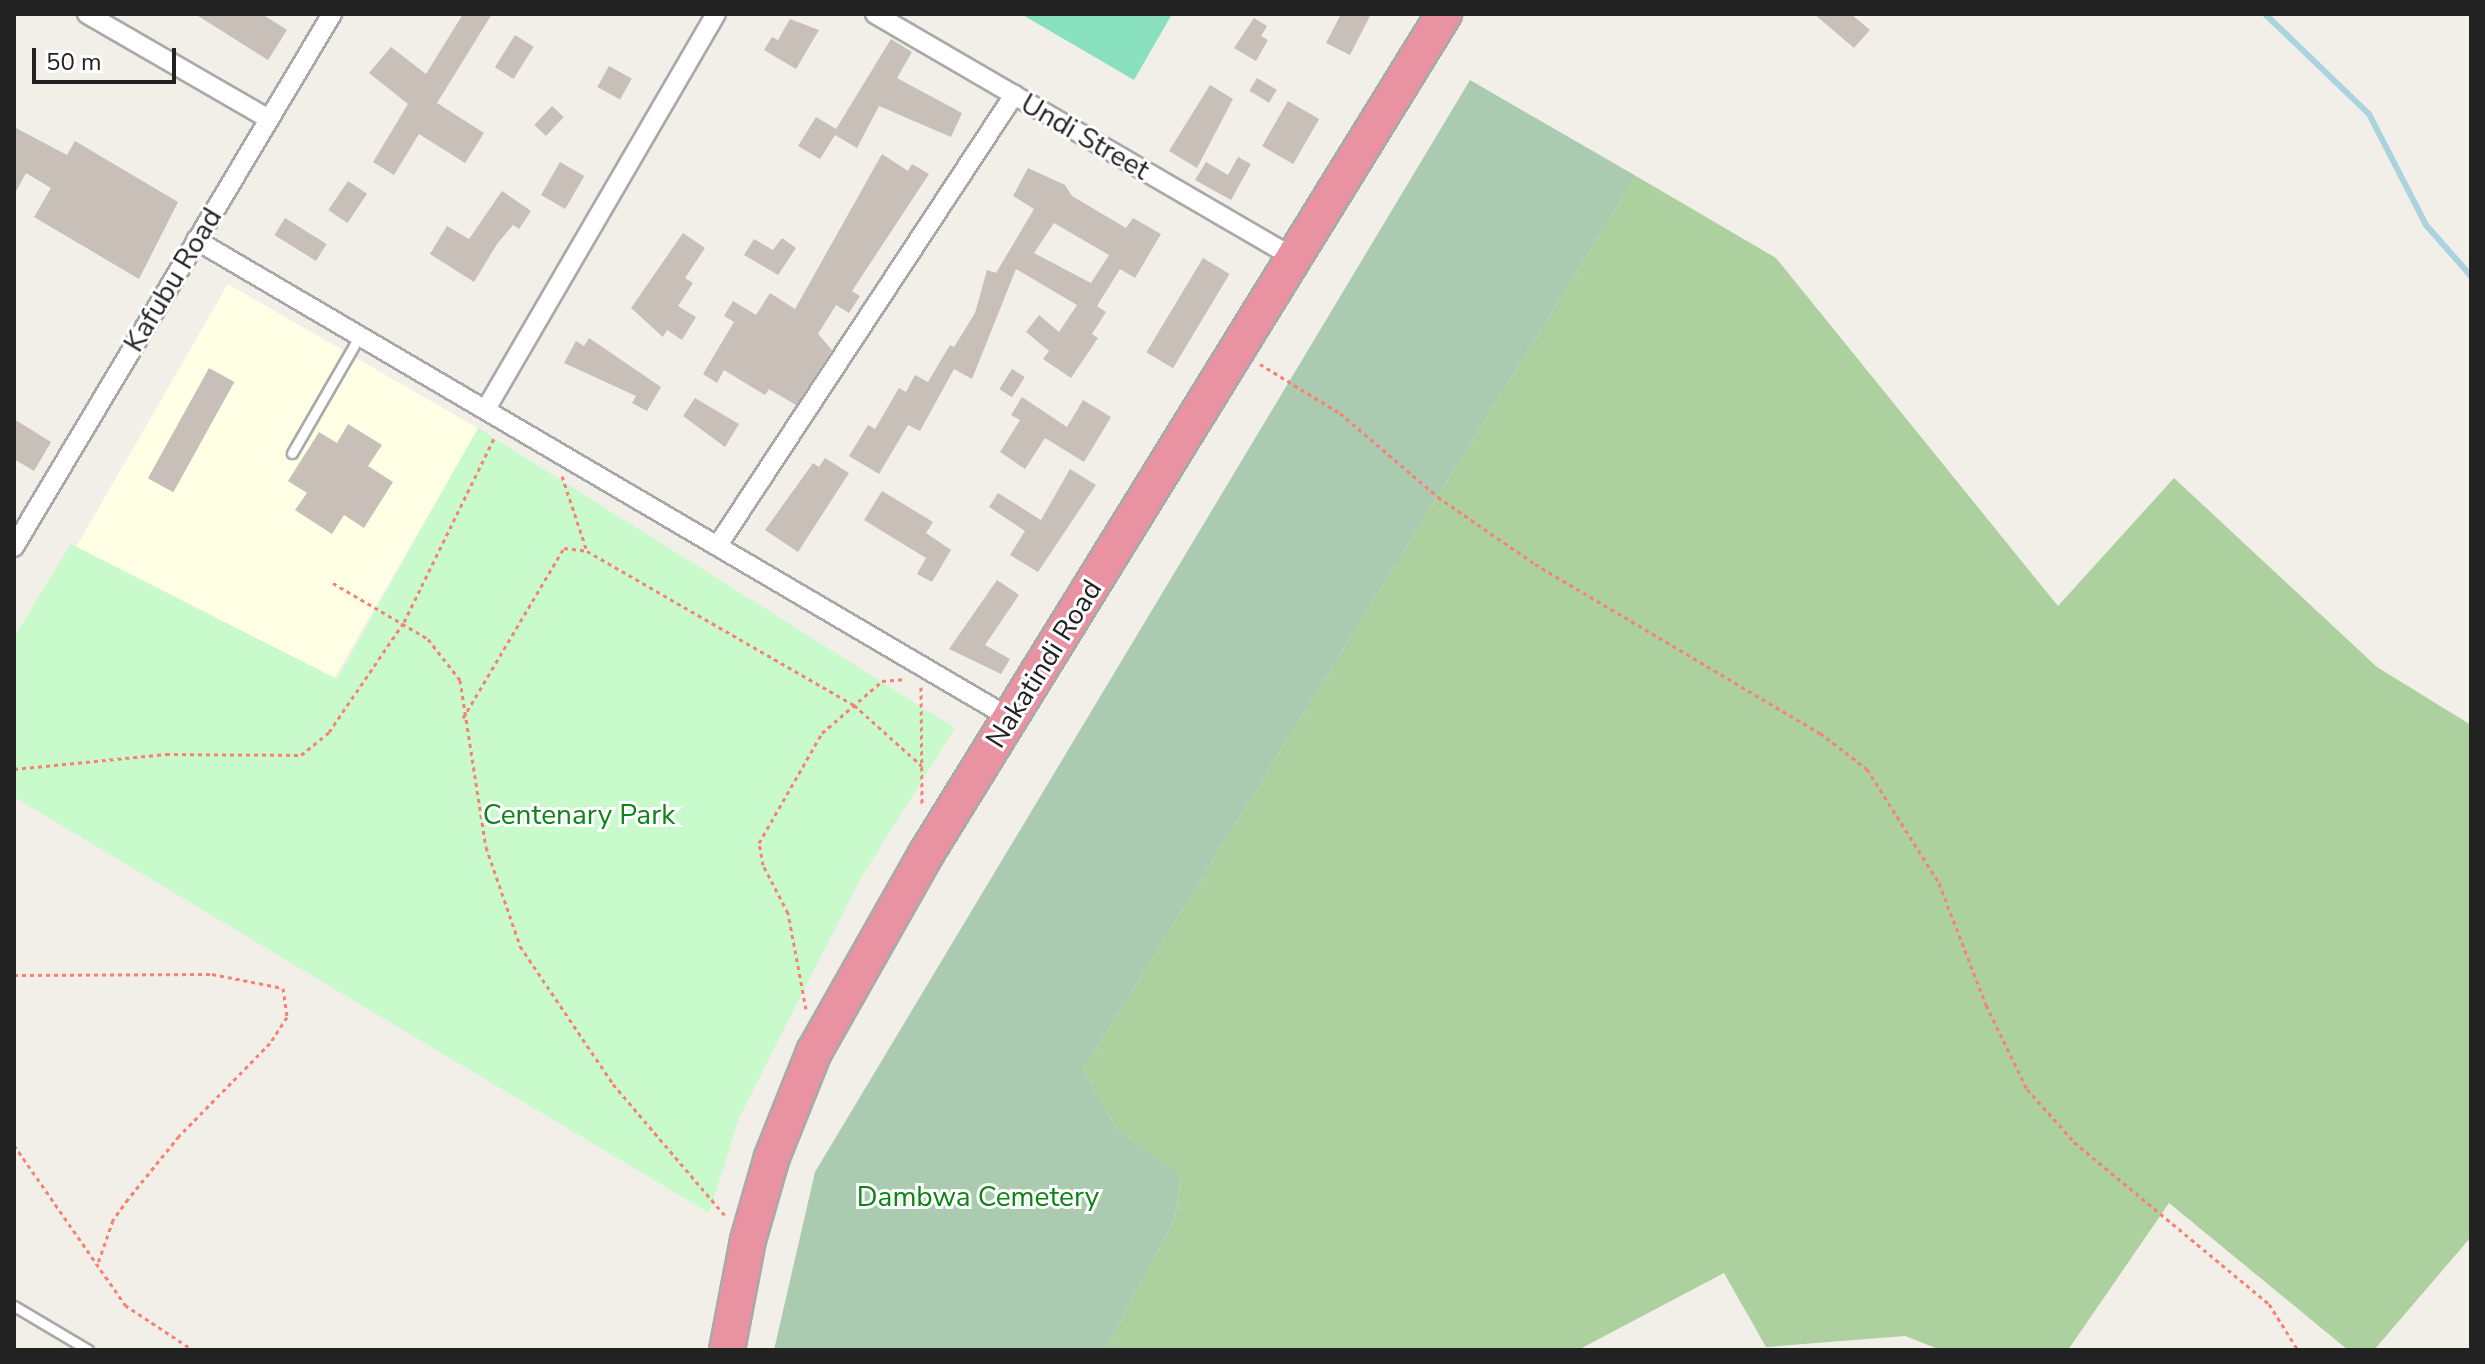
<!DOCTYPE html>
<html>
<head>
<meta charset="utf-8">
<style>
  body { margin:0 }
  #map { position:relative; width:2485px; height:1364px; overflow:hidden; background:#f2efe9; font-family:"Nunito Sans",sans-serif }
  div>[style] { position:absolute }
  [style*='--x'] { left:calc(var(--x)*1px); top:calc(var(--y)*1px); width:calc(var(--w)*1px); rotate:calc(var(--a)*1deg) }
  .education>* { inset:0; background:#ffffe5; transform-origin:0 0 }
  .forest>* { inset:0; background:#add19e }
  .cemetery>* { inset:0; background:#aacbaf }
  .park>* { inset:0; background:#c8facc }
  .pitch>* { inset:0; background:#88e0be }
  .stream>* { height:6px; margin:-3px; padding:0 3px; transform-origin:3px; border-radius:3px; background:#aad3df }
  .building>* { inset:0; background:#c7bfb8; transform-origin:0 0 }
  .path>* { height:3px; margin-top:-1.5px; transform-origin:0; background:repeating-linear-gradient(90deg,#fa8072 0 4px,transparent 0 8px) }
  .roads { filter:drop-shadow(2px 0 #a9a9a9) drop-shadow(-2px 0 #a9a9a9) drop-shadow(0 2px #a9a9a9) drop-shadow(0 -2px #a9a9a9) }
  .lane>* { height:9px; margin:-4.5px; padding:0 4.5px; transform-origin:4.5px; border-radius:4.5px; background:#fff }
  .street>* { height:18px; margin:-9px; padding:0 9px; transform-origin:9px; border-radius:9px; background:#fff }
  .highway>* { height:34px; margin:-17px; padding:0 17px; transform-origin:17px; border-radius:17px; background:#e892a2 }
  span { translate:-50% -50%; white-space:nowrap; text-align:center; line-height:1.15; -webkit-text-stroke:6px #fff; paint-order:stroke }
  .street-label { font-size:28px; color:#222 }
  .park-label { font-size:28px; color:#0c8416 }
  .frame { position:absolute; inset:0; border:16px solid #222; pointer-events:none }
  .scale { position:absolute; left:32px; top:48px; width:144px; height:36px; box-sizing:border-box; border:4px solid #222; border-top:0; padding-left:10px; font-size:24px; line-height:28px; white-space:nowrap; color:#222; -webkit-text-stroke:6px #fff; paint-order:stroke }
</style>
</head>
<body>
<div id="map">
  <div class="education">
    <div style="left:228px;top:284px;width:289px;height:304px;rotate:30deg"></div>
  </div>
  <div class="forest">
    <div style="clip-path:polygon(1636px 176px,1776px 258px,2058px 606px,2174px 478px,2377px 667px,2471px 725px,2471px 1237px,2374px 1350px,2348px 1350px,2169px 1203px,2068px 1350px,1941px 1350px,1905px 1336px,1766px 1347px,1724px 1273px,1578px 1350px,1105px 1350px,1175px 1219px,1181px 1176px,1117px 1129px,1083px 1070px)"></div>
  </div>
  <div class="cemetery">
    <div style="clip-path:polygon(1470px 80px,1636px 176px,1083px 1070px,1117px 1129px,1181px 1175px,1175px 1219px,1105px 1350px,774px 1350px,815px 1172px)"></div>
  </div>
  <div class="park">
    <div style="clip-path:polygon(478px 428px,955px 728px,859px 881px,739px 1118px,709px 1213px,14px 797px,14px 637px,71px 544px,337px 679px)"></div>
  </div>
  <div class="pitch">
    <div style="clip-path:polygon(1021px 14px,1172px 14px,1134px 80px)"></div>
  </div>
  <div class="stream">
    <div style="--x:2265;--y:14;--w:144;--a:43.9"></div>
    <div style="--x:2369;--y:114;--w:125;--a:62.8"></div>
    <div style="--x:2426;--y:225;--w:68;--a:48.6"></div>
  </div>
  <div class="building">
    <div style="clip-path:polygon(195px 14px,262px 14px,287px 30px,268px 60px)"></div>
    <div style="clip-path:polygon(463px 14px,492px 14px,437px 103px,484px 133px,465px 163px,419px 134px,394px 175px,373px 162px,408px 104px,369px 73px,391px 47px,426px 74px)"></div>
    <div style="clip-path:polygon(1341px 14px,1371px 14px,1350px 55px,1326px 43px)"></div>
    <div style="clip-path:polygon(1814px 14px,1851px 14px,1870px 30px,1854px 48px)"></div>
    <div style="clip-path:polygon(1254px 18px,1267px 26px,1261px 36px,1268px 40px,1256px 61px,1234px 48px)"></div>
    <div style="clip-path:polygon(790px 19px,819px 30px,796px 69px,764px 50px,772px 37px,778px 40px)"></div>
    <div style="left:515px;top:35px;width:22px;height:38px;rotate:32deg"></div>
    <div style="clip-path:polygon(891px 39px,912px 52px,897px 78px,962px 113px,951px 137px,879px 106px,857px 148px,835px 135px,820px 159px,798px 146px,816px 117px,836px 129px)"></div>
    <div style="left:609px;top:66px;width:26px;height:24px;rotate:29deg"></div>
    <div style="left:1257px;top:78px;width:23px;height:15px;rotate:31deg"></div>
    <div style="clip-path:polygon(1210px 85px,1233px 99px,1197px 168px,1169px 151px)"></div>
    <div style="left:1288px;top:101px;width:36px;height:52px;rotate:30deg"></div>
    <div style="left:552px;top:106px;width:16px;height:26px;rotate:43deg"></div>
    <div style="clip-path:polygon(14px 127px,67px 155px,75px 141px,178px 202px,139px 279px,34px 217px,51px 188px,26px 173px,14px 195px)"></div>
    <div style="clip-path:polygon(882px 154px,908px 171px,912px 164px,929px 174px,852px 291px,860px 296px,849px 313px,836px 305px,818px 334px,832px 350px,796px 405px,769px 389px,765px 395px,724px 370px,717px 383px,703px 374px,734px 322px,724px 316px,733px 301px,756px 315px,770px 293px,795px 309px)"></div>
    <div style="clip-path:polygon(1238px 157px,1251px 164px,1231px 200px,1195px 180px,1206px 162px,1228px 175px)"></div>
    <div style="left:560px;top:162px;width:28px;height:38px;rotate:30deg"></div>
    <div style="clip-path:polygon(evenodd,1028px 168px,1065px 185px,1072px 196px,1126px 228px,1133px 218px,1161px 234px,1135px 278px,1120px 269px,1097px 306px,1106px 312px,1092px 334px,1098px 338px,1071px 378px,1043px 359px,1049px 351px,1026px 332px,1039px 315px,1059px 332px,1077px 305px,1016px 269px,972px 379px,954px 369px,920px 431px,908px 425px,879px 474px,849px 456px,868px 425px,875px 429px,899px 388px,906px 392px,915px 375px,928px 382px,950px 345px,954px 347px,975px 313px,987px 270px,996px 273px,1034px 209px,1013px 196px,1028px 168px,1054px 223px,1109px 255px,1091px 283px,1034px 253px,1054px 223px)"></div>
    <div style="left:348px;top:181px;width:23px;height:35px;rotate:34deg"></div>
    <div style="clip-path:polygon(502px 191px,531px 211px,519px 229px,513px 225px,497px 244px,474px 282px,430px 254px,447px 226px,469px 239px)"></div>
    <div style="left:285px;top:218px;width:49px;height:20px;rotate:32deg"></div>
    <div style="clip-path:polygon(683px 233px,705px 248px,685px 278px,693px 283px,678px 306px,696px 317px,682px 340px,667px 330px,663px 337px,631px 308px)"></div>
    <div style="clip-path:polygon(782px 238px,796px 248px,778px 275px,744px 255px,754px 239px,773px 250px)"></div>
    <div style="left:1203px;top:258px;width:31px;height:110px;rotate:31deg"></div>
    <div style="clip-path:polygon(589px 338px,661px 387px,647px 411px,632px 403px,636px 396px,564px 363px,576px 341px,584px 346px)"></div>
    <div style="left:209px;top:368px;width:29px;height:126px;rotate:29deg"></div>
    <div style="left:1012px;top:369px;width:15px;height:24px;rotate:32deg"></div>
    <div style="clip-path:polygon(1022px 397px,1067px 427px,1083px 400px,1111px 417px,1084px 462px,1045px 438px,1025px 469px,1000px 452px,1020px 420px,1011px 415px)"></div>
    <div style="clip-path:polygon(695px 398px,739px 424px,725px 447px,683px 416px)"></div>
    <div style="clip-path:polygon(14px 419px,51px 442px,34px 471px,14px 459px)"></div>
    <div style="clip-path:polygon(348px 424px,382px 445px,368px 466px,393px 482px,364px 528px,344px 515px,332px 534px,295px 510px,307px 493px,288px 481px,319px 432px,337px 443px)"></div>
    <div style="clip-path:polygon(825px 458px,849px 473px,798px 552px,765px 530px,813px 463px,819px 467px)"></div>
    <div style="clip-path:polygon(1070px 469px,1096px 485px,1038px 572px,1010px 555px,1025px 531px,989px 507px,998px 493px,1041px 520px)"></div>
    <div style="clip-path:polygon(882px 491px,933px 522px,926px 533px,951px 550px,932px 582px,917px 574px,926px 558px,864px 520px)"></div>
    <div style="clip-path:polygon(997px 580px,1019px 595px,985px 645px,1010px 659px,1001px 674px,949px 649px)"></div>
  </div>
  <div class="path">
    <div style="--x:1260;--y:364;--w:94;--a:31.5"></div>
    <div style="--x:1340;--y:413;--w:129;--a:40.6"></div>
    <div style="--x:1438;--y:497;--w:118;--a:34.6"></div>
    <div style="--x:1535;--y:564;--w:331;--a:30.7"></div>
    <div style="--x:1820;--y:733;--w:59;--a:37.5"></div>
    <div style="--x:1867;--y:769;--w:135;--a:57.7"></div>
    <div style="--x:1939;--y:883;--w:131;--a:68.9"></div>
    <div style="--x:1986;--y:1005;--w:93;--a:64"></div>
    <div style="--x:2027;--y:1089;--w:71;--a:48.4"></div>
    <div style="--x:2074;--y:1142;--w:254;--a:39.7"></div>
    <div style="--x:2269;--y:1304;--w:54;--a:57.8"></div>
    <div style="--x:562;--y:476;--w:79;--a:71.6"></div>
    <div style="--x:587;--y:551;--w:308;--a:30"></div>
    <div style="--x:854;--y:705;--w:91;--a:41.9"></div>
    <div style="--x:333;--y:583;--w:110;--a:30.5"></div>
    <div style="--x:428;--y:639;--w:52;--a:52"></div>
    <div style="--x:460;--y:680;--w:169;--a:81.2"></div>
    <div style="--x:486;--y:847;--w:105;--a:71"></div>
    <div style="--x:520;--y:946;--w:166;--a:56"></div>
    <div style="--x:613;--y:1084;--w:175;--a:49.6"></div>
    <div style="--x:921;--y:687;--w:119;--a:89.5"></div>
    <div style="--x:463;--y:718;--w:198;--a:-59.3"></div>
    <div style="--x:564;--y:548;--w:23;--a:7"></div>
    <div style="--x:14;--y:769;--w:153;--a:-5.6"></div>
    <div style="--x:166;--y:754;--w:135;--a:0.4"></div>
    <div style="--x:301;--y:755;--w:36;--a:-39"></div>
    <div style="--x:329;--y:732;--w:133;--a:-55.7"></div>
    <div style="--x:404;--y:622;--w:207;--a:-63.9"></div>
    <div style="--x:14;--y:975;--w:198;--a:-0.3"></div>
    <div style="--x:212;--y:974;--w:72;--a:11.2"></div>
    <div style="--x:283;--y:988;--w:29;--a:82"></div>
    <div style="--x:287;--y:1017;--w:31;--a:123"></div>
    <div style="--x:270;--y:1043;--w:130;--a:134.4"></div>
    <div style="--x:179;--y:1136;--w:81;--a:129"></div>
    <div style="--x:128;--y:1199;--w:26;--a:126"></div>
    <div style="--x:113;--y:1220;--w:46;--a:109.2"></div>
    <div style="--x:806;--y:1009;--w:98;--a:-100.6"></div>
    <div style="--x:788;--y:913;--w:54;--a:-117.5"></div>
    <div style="--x:763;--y:865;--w:22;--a:-100"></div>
    <div style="--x:759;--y:843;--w:127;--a:-60.2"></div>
    <div style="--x:822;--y:733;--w:79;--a:-40.9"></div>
    <div style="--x:882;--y:681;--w:24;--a:-5"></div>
    <div style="--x:14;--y:1145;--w:195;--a:55.2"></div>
    <div style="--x:125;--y:1305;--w:82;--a:33.5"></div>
  </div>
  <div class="roads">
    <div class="lane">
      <div style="--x:292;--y:453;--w:136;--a:-60"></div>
      <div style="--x:14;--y:1306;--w:86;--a:30.7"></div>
    </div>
    <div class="street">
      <div style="--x:87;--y:14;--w:210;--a:30"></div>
      <div style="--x:875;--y:14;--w:487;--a:30.2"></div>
      <div style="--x:196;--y:240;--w:944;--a:30.42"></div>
      <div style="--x:486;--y:409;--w:457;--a:-59.8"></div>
      <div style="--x:718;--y:545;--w:539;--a:-56.66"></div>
      <div style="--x:14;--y:547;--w:621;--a:-59.18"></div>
    </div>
    <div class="highway">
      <div style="--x:727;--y:1350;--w:112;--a:-79.2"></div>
      <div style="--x:748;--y:1240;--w:86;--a:-73.9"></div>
      <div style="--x:772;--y:1157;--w:113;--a:-68.2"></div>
      <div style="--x:814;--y:1052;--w:227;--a:-60.5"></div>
      <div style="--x:926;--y:854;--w:987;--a:-58.34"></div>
    </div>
  </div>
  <div class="street-label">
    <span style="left:1085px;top:137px;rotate:30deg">Undi Street</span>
    <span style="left:173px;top:280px;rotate:-59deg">Kafubu Road</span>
    <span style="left:1044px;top:664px;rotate:-58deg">Nakatindi Road</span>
  </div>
  <div class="park-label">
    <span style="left:579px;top:815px">Centenary Park</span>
    <span style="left:978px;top:1197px">Dambwa Cemetery</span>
  </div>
  <div class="frame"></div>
  <div class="scale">50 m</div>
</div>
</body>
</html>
